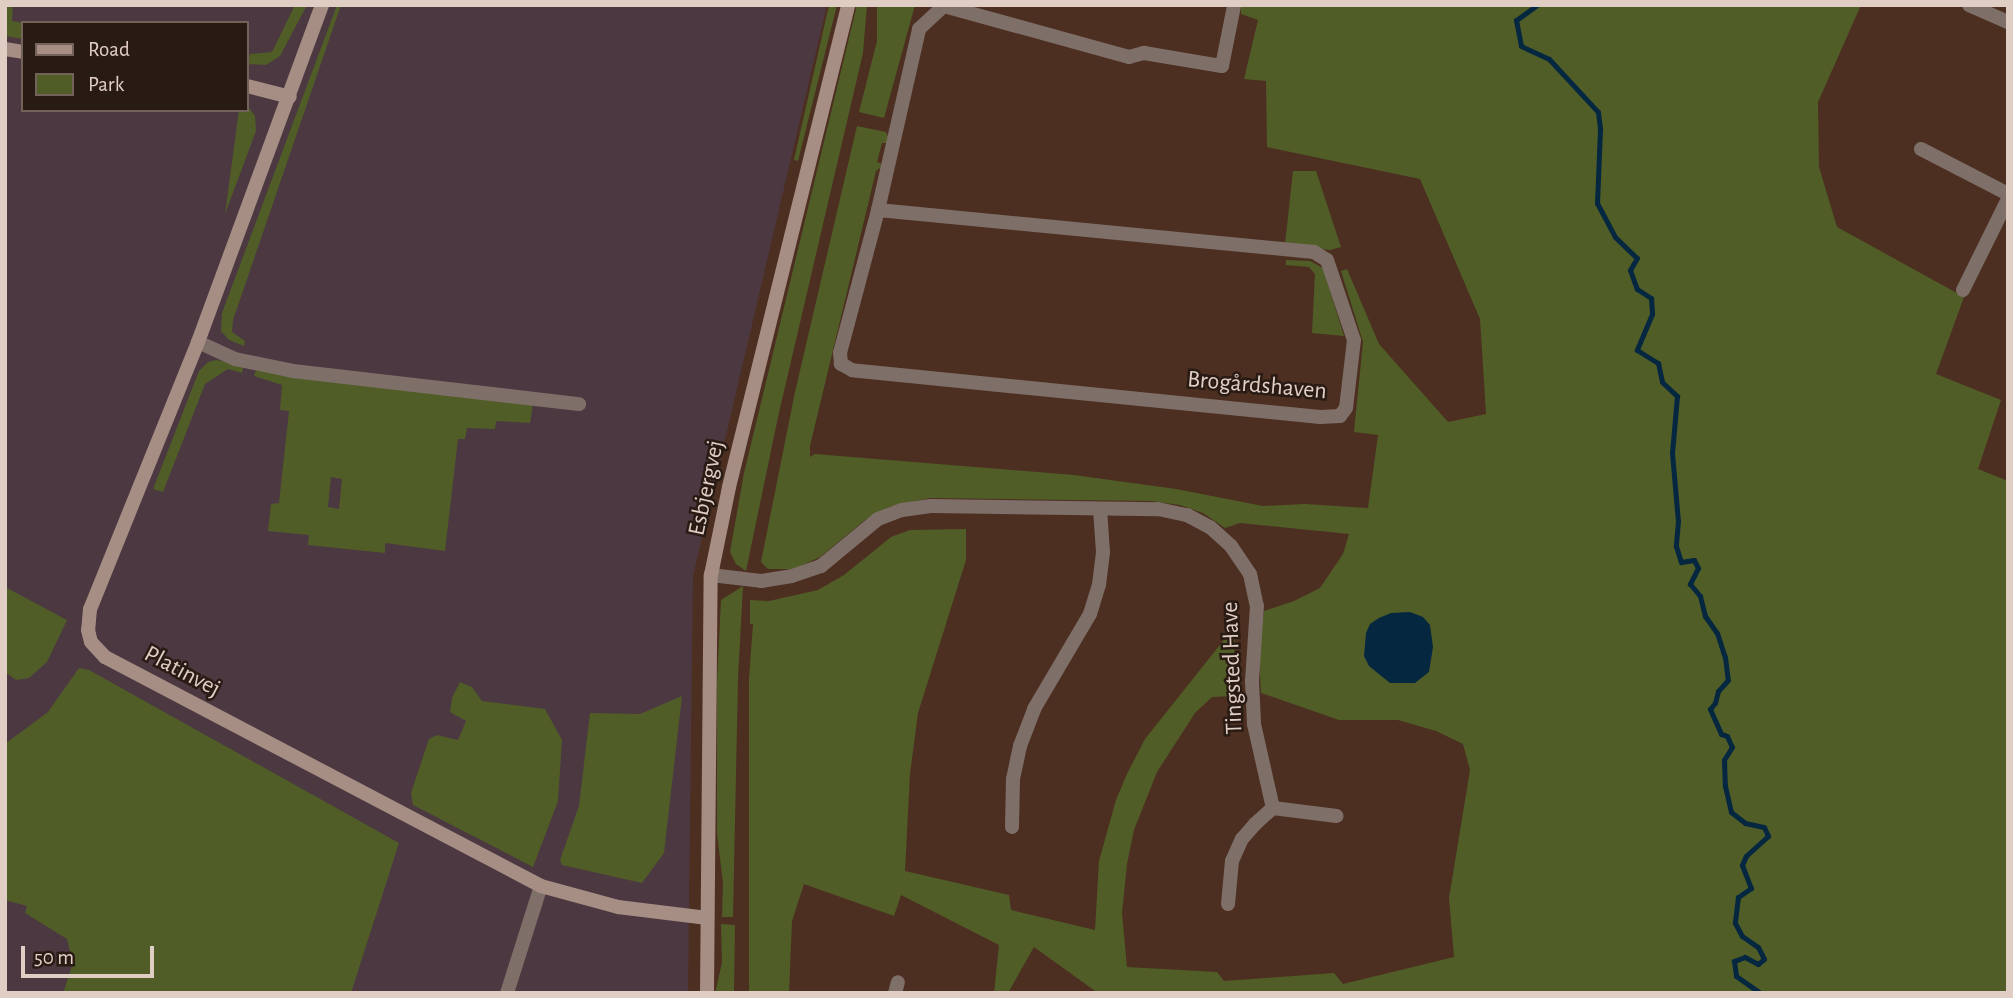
<!DOCTYPE html>
<html>
<head>
<meta charset="utf-8">
<style>
  body { margin:0 }
  #map { position:relative; width:2013px; height:998px; overflow:hidden; background:#4c2f21; font-family:"Alegreya Sans",sans-serif }
  div>[style] { position:absolute }
  [style*='--x'] { left:calc(var(--x)*1px); top:calc(var(--y)*1px); width:calc(var(--w)*1px); rotate:calc(var(--a)*1deg) }
  .industrial>* { inset:0; background:#4c3841 }
  .green>* { inset:0; background:#505d27 }
  .water>* { inset:0; background:#062740 }
  .stream>* { height:5px; margin:-2.5px; padding:0 2.5px; transform-origin:2.5px; border-radius:2.5px; background:#062740 }
  .street>* { height:14px; margin:-7px; padding:0 7px; transform-origin:7px; border-radius:7px; background:#7f6f69 }
  .secondary>* { height:14px; margin:-7px; padding:0 7px; transform-origin:7px; border-radius:7px; background:#a68e84 }
  span { translate:-50% -50%; white-space:nowrap; text-align:center; line-height:1.15; -webkit-text-stroke:5px #281b14; paint-order:stroke }
  .street-label { font-size:24px; color:#e0cdc4 }
  .frame { position:absolute; inset:0; border:7px solid #e0cdc4; pointer-events:none }
  .legend { position:absolute; left:21px; top:21px; width:228px; height:91px; box-sizing:border-box; background:#281b14; border:2px solid #72625a; margin:0; padding:9px 12px; list-style:none; font-size:21px; color:#e0cdc4 }
  .legend li { display:flex; align-items:center; gap:14px; height:35px }
  .legend b { width:35px; border:2px solid #72625a }
  .scale { position:absolute; left:21px; top:946px; width:133px; height:32px; box-sizing:border-box; border:4px solid #e0cdc4; border-top:0; padding-left:9px; font-size:21px; line-height:24px; white-space:nowrap; color:#e0cdc4; -webkit-text-stroke:5px #281b14; paint-order:stroke }
</style>
</head>
<body>
<div id="map">
  <div class="industrial">
    <div style="clip-path:polygon(evenodd,5px 5px,827px 5px,693px 576px,688px 993px,5px 993px,5px 5px,23px 23px,247px 23px,247px 110px,23px 110px,23px 23px)"></div>
  </div>
  <div class="green">
    <div style="clip-path:polygon(5px 5px,13px 5px,12px 21px,23px 23px,23px 39px,5px 36px)"></div>
    <div style="clip-path:polygon(295px 5px,307px 5px,280px 56px,266px 65px,247px 64px,250px 54px,272px 52px)"></div>
    <div style="clip-path:polygon(337px 5px,341px 5px,233px 320px,232px 332px,245px 341px,244px 346px,229px 340px,221px 331px,222px 313px)"></div>
    <div style="clip-path:polygon(829px 5px,837px 5px,798px 161px,794px 160px)"></div>
    <div style="clip-path:polygon(857px 5px,867px 5px,863px 53px,778px 417px,746px 571px,736px 564px,730px 552px,744px 473px)"></div>
    <div style="clip-path:polygon(877px 5px,915px 5px,884px 118px,859px 112px,877px 41px)"></div>
    <div style="clip-path:polygon(1237px 5px,1861px 5px,1818px 102px,1819px 167px,1837px 227px,1964px 297px,1936px 374px,2001px 400px,1978px 469px,2008px 481px,2008px 993px,1098px 993px,1034px 947px,1008px 993px,994px 993px,999px 945px,901px 895px,894px 916px,804px 884px,792px 921px,789px 993px,749px 993px,749px 678px,753px 624px,750px 624px,750px 600px,769px 601px,818px 590px,844px 575px,891px 537px,910px 530px,966px 529px,966px 560px,918px 713px,910px 774px,905px 871px,1009px 895px,1011px 910px,1095px 930px,1099px 861px,1116px 800px,1127px 774px,1145px 739px,1235px 626px,1233px 696px,1212px 697px,1195px 713px,1157px 772px,1134px 830px,1127px 864px,1122px 913px,1127px 967px,1217px 972px,1224px 981px,1334px 973px,1343px 984px,1454px 957px,1449px 898px,1470px 770px,1463px 744px,1436px 731px,1398px 720px,1339px 720px,1261px 693px,1259px 654px,1264px 611px,1294px 601px,1320px 588px,1343px 554px,1349px 534px,1240px 523px,1225px 528px,1203px 513px,1180px 505px,1151px 501px,930px 498px,889px 507px,865px 520px,820px 557px,794px 569px,768px 569px,761px 562px,795px 392px,857px 126px,886px 132px,889px 139px,888px 143px,882px 143px,877px 162px,884px 165px,876px 171px,810px 446px,810px 457px,815px 454px,1074px 475px,1176px 489px,1263px 506px,1305px 504px,1368px 508px,1378px 435px,1354px 432px,1363px 342px,1341px 271px,1347px 269px,1379px 344px,1448px 422px,1486px 414px,1480px 319px,1420px 179px,1267px 147px,1266px 81px,1244px 79px,1258px 20px,1241px 14px,1241px 6px)"></div>
    <div style="clip-path:polygon(247px 105px,255px 116px,256px 131px,225px 214px,239px 110px,247px 110px)"></div>
    <div style="clip-path:polygon(1293px 171px,1316px 171px,1341px 247px,1330px 250px,1285px 244px)"></div>
    <div style="clip-path:polygon(1286px 260px,1310px 261px,1323px 268px,1344px 336px,1312px 333px,1315px 274px,1309px 267px,1286px 265px)"></div>
    <div style="clip-path:polygon(216px 360px,244px 365px,242px 373px,228px 369px,205px 384px,163px 492px,153px 489px,199px 371px,208px 362px)"></div>
    <div style="clip-path:polygon(evenodd,256px 370px,533px 404px,530px 423px,496px 421px,495px 429px,467px 428px,465px 439px,458px 439px,445px 551px,385px 543px,385px 553px,308px 545px,309px 535px,268px 531px,271px 504px,279px 503px,289px 411px,280px 410px,282px 385px,254px 376px,256px 370px,331px 477px,342px 479px,339px 509px,328px 507px,331px 477px)"></div>
    <div style="clip-path:polygon(743px 586px,738px 678px,733px 917px,722px 917px,723px 883px,717px 834px,717px 681px,721px 600px)"></div>
    <div style="clip-path:polygon(5px 587px,67px 620px,47px 662px,29px 678px,16px 680px,5px 672px)"></div>
    <div style="clip-path:polygon(79px 668px,89px 670px,399px 843px,351px 993px,63px 993px,73px 963px,67px 939px,25px 913px,27px 906px,5px 900px,5px 744px,48px 712px)"></div>
    <div style="clip-path:polygon(460px 682px,472px 687px,482px 701px,545px 709px,562px 740px,558px 801px,533px 867px,413px 805px,411px 793px,429px 739px,437px 735px,458px 740px,466px 721px,450px 712px,452px 698px)"></div>
    <div style="clip-path:polygon(682px 696px,664px 853px,642px 883px,562px 865px,560px 860px,579px 806px,590px 713px,640px 714px)"></div>
    <div style="clip-path:polygon(721px 924px,735px 925px,734px 993px,715px 993px,722px 963px)"></div>
  </div>
  <div class="water">
    <div style="clip-path:polygon(1410px 612px,1423px 617px,1430px 625px,1433px 647px,1429px 672px,1415px 683px,1390px 683px,1369px 666px,1364px 656px,1366px 633px,1370px 624px,1379px 618px,1391px 613px)"></div>
  </div>
  <div class="stream">
    <div style="--x:1537;--y:5;--w:26;--a:144"></div>
    <div style="--x:1516;--y:20;--w:26;--a:79"></div>
    <div style="--x:1521;--y:46;--w:31;--a:25"></div>
    <div style="--x:1549;--y:59;--w:72;--a:47.2"></div>
    <div style="--x:1598;--y:112;--w:17;--a:83"></div>
    <div style="--x:1600;--y:129;--w:74;--a:92.3"></div>
    <div style="--x:1597;--y:203;--w:38;--a:62"></div>
    <div style="--x:1615;--y:237;--w:30;--a:44"></div>
    <div style="--x:1637;--y:258;--w:14;--a:120"></div>
    <div style="--x:1630;--y:270;--w:20;--a:70"></div>
    <div style="--x:1637;--y:289;--w:17;--a:33"></div>
    <div style="--x:1651;--y:298;--w:16;--a:86"></div>
    <div style="--x:1652;--y:314;--w:39;--a:113"></div>
    <div style="--x:1637;--y:350;--w:25;--a:32"></div>
    <div style="--x:1658;--y:363;--w:19;--a:78"></div>
    <div style="--x:1662;--y:382;--w:21;--a:43"></div>
    <div style="--x:1677;--y:396;--w:57;--a:95"></div>
    <div style="--x:1672;--y:453;--w:68;--a:85"></div>
    <div style="--x:1678;--y:521;--w:25;--a:95"></div>
    <div style="--x:1676;--y:546;--w:17;--a:73"></div>
    <div style="--x:1681;--y:562;--w:13;--a:-9"></div>
    <div style="--x:1694;--y:560;--w:9;--a:63"></div>
    <div style="--x:1698;--y:568;--w:18;--a:117"></div>
    <div style="--x:1690;--y:584;--w:16;--a:50"></div>
    <div style="--x:1700;--y:596;--w:21;--a:76"></div>
    <div style="--x:1705;--y:616;--w:21;--a:55"></div>
    <div style="--x:1717;--y:633;--w:25;--a:72"></div>
    <div style="--x:1725;--y:657;--w:23;--a:83"></div>
    <div style="--x:1728;--y:680;--w:15;--a:132"></div>
    <div style="--x:1718;--y:691;--w:12;--a:104"></div>
    <div style="--x:1715;--y:703;--w:8;--a:130"></div>
    <div style="--x:1710;--y:709;--w:27;--a:66"></div>
    <div style="--x:1721;--y:734;--w:6;--a:18"></div>
    <div style="--x:1727;--y:736;--w:12;--a:66"></div>
    <div style="--x:1732;--y:747;--w:15;--a:122"></div>
    <div style="--x:1724;--y:760;--w:26;--a:88"></div>
    <div style="--x:1725;--y:786;--w:27;--a:77"></div>
    <div style="--x:1731;--y:812;--w:18;--a:38"></div>
    <div style="--x:1745;--y:823;--w:19;--a:12"></div>
    <div style="--x:1764;--y:827;--w:10;--a:66"></div>
    <div style="--x:1768;--y:836;--w:30;--a:138"></div>
    <div style="--x:1746;--y:856;--w:10;--a:114"></div>
    <div style="--x:1742;--y:865;--w:25;--a:69"></div>
    <div style="--x:1751;--y:888;--w:16;--a:145"></div>
    <div style="--x:1738;--y:897;--w:26;--a:97"></div>
    <div style="--x:1735;--y:923;--w:15;--a:62"></div>
    <div style="--x:1742;--y:936;--w:19;--a:35"></div>
    <div style="--x:1758;--y:947;--w:13;--a:63"></div>
    <div style="--x:1764;--y:959;--w:8;--a:140"></div>
    <div style="--x:1758;--y:964;--w:15;--a:-152"></div>
    <div style="--x:1745;--y:957;--w:12;--a:160"></div>
    <div style="--x:1734;--y:961;--w:15;--a:82"></div>
    <div style="--x:1736;--y:976;--w:29;--a:35"></div>
  </div>
  <div class="street">
    <div style="--x:1969;--y:5;--w:43;--a:23.6"></div>
    <div style="--x:944;--y:6;--w:192;--a:15.4"></div>
    <div style="--x:1129;--y:57;--w:16;--a:-15"></div>
    <div style="--x:1144;--y:53;--w:79;--a:9.5"></div>
    <div style="--x:1222;--y:66;--w:61;--a:-78.7"></div>
    <div style="--x:1921;--y:149;--w:98;--a:27.3"></div>
    <div style="--x:878;--y:210;--w:438;--a:5.5"></div>
    <div style="--x:1314;--y:252;--w:15;--a:32"></div>
    <div style="--x:1327;--y:260;--w:84;--a:71.4"></div>
    <div style="--x:1354;--y:340;--w:68;--a:96.7"></div>
    <div style="--x:1346;--y:408;--w:10;--a:127"></div>
    <div style="--x:1340;--y:416;--w:20;--a:177"></div>
    <div style="--x:1320;--y:417;--w:470;--a:-174.3"></div>
    <div style="--x:852;--y:370;--w:13;--a:-151"></div>
    <div style="--x:841;--y:364;--w:11;--a:-95"></div>
    <div style="--x:840;--y:353;--w:148;--a:-75.1"></div>
    <div style="--x:878;--y:210;--w:186;--a:-77.2"></div>
    <div style="--x:919;--y:29;--w:35;--a:-43"></div>
    <div style="--x:1963;--y:290;--w:102;--a:-63.7"></div>
    <div style="--x:198;--y:342;--w:41;--a:24.7"></div>
    <div style="--x:235;--y:359;--w:59;--a:11.7"></div>
    <div style="--x:293;--y:371;--w:288;--a:6.6"></div>
    <div style="--x:711;--y:575;--w:50;--a:6.8"></div>
    <div style="--x:761;--y:581;--w:31;--a:-9"></div>
    <div style="--x:792;--y:576;--w:31;--a:-19"></div>
    <div style="--x:821;--y:566;--w:74;--a:-39.5"></div>
    <div style="--x:878;--y:519;--w:26;--a:-21"></div>
    <div style="--x:902;--y:510;--w:29;--a:-8"></div>
    <div style="--x:931;--y:506;--w:227;--a:0.8"></div>
    <div style="--x:1158;--y:509;--w:30;--a:12"></div>
    <div style="--x:1187;--y:515;--w:26;--a:28"></div>
    <div style="--x:1210;--y:527;--w:28;--a:42"></div>
    <div style="--x:1231;--y:546;--w:34;--a:56"></div>
    <div style="--x:1250;--y:574;--w:33;--a:78"></div>
    <div style="--x:1257;--y:606;--w:75;--a:93.8"></div>
    <div style="--x:1252;--y:681;--w:43;--a:87.3"></div>
    <div style="--x:1254;--y:724;--w:86;--a:77.3"></div>
    <div style="--x:1012;--y:827;--w:48;--a:-88.8"></div>
    <div style="--x:1013;--y:779;--w:34;--a:-78"></div>
    <div style="--x:1020;--y:746;--w:40;--a:-69"></div>
    <div style="--x:1034;--y:709;--w:110;--a:-59.5"></div>
    <div style="--x:1090;--y:614;--w:30;--a:-73"></div>
    <div style="--x:1099;--y:585;--w:33;--a:-83"></div>
    <div style="--x:1103;--y:552;--w:43;--a:-94"></div>
    <div style="--x:1228;--y:904;--w:43;--a:-84.7"></div>
    <div style="--x:1232;--y:861;--w:24;--a:-66"></div>
    <div style="--x:1242;--y:839;--w:20;--a:-49"></div>
    <div style="--x:1255;--y:824;--w:24;--a:-42"></div>
    <div style="--x:1273;--y:808;--w:64;--a:7.2"></div>
    <div style="--x:507;--y:993;--w:112;--a:-72.4"></div>
    <div style="--x:895;--y:993;--w:11;--a:-75"></div>
  </div>
  <div class="secondary">
    <div style="--x:322;--y:5;--w:359;--a:110.2"></div>
    <div style="--x:198;--y:342;--w:288;--a:112"></div>
    <div style="--x:90;--y:609;--w:21;--a:95"></div>
    <div style="--x:88;--y:630;--w:12;--a:76"></div>
    <div style="--x:91;--y:642;--w:21;--a:47"></div>
    <div style="--x:105;--y:657;--w:492;--a:27.7"></div>
    <div style="--x:541;--y:886;--w:80;--a:15.3"></div>
    <div style="--x:618;--y:907;--w:90;--a:7"></div>
    <div style="--x:5;--y:49;--w:18;--a:9"></div>
    <div style="--x:247;--y:86;--w:44;--a:14.3"></div>
    <div style="--x:707;--y:993;--w:418;--a:-89.5"></div>
    <div style="--x:711;--y:575;--w:90;--a:-78.4"></div>
    <div style="--x:729;--y:487;--w:496;--a:-76.1"></div>
  </div>
  <div class="street-label">
    <span style="left:1257px;top:386px;rotate:5deg">Brogårdshaven</span>
    <span style="left:707px;top:488px;rotate:-78deg">Esbjergvej</span>
    <span style="left:1233px;top:668px;rotate:-92deg">Tingsted Have</span>
    <span style="left:182px;top:672px;rotate:28deg">Platinvej</span>
  </div>
  <div class="frame"></div>
  <ul class="legend">
  <li><b style="height:9px;background:#a68e84"></b>Road</li>
  <li><b style="height:19px;background:#505d27"></b>Park</li>
  </ul>
  <div class="scale">50 m</div>
</div>
</body>
</html>
